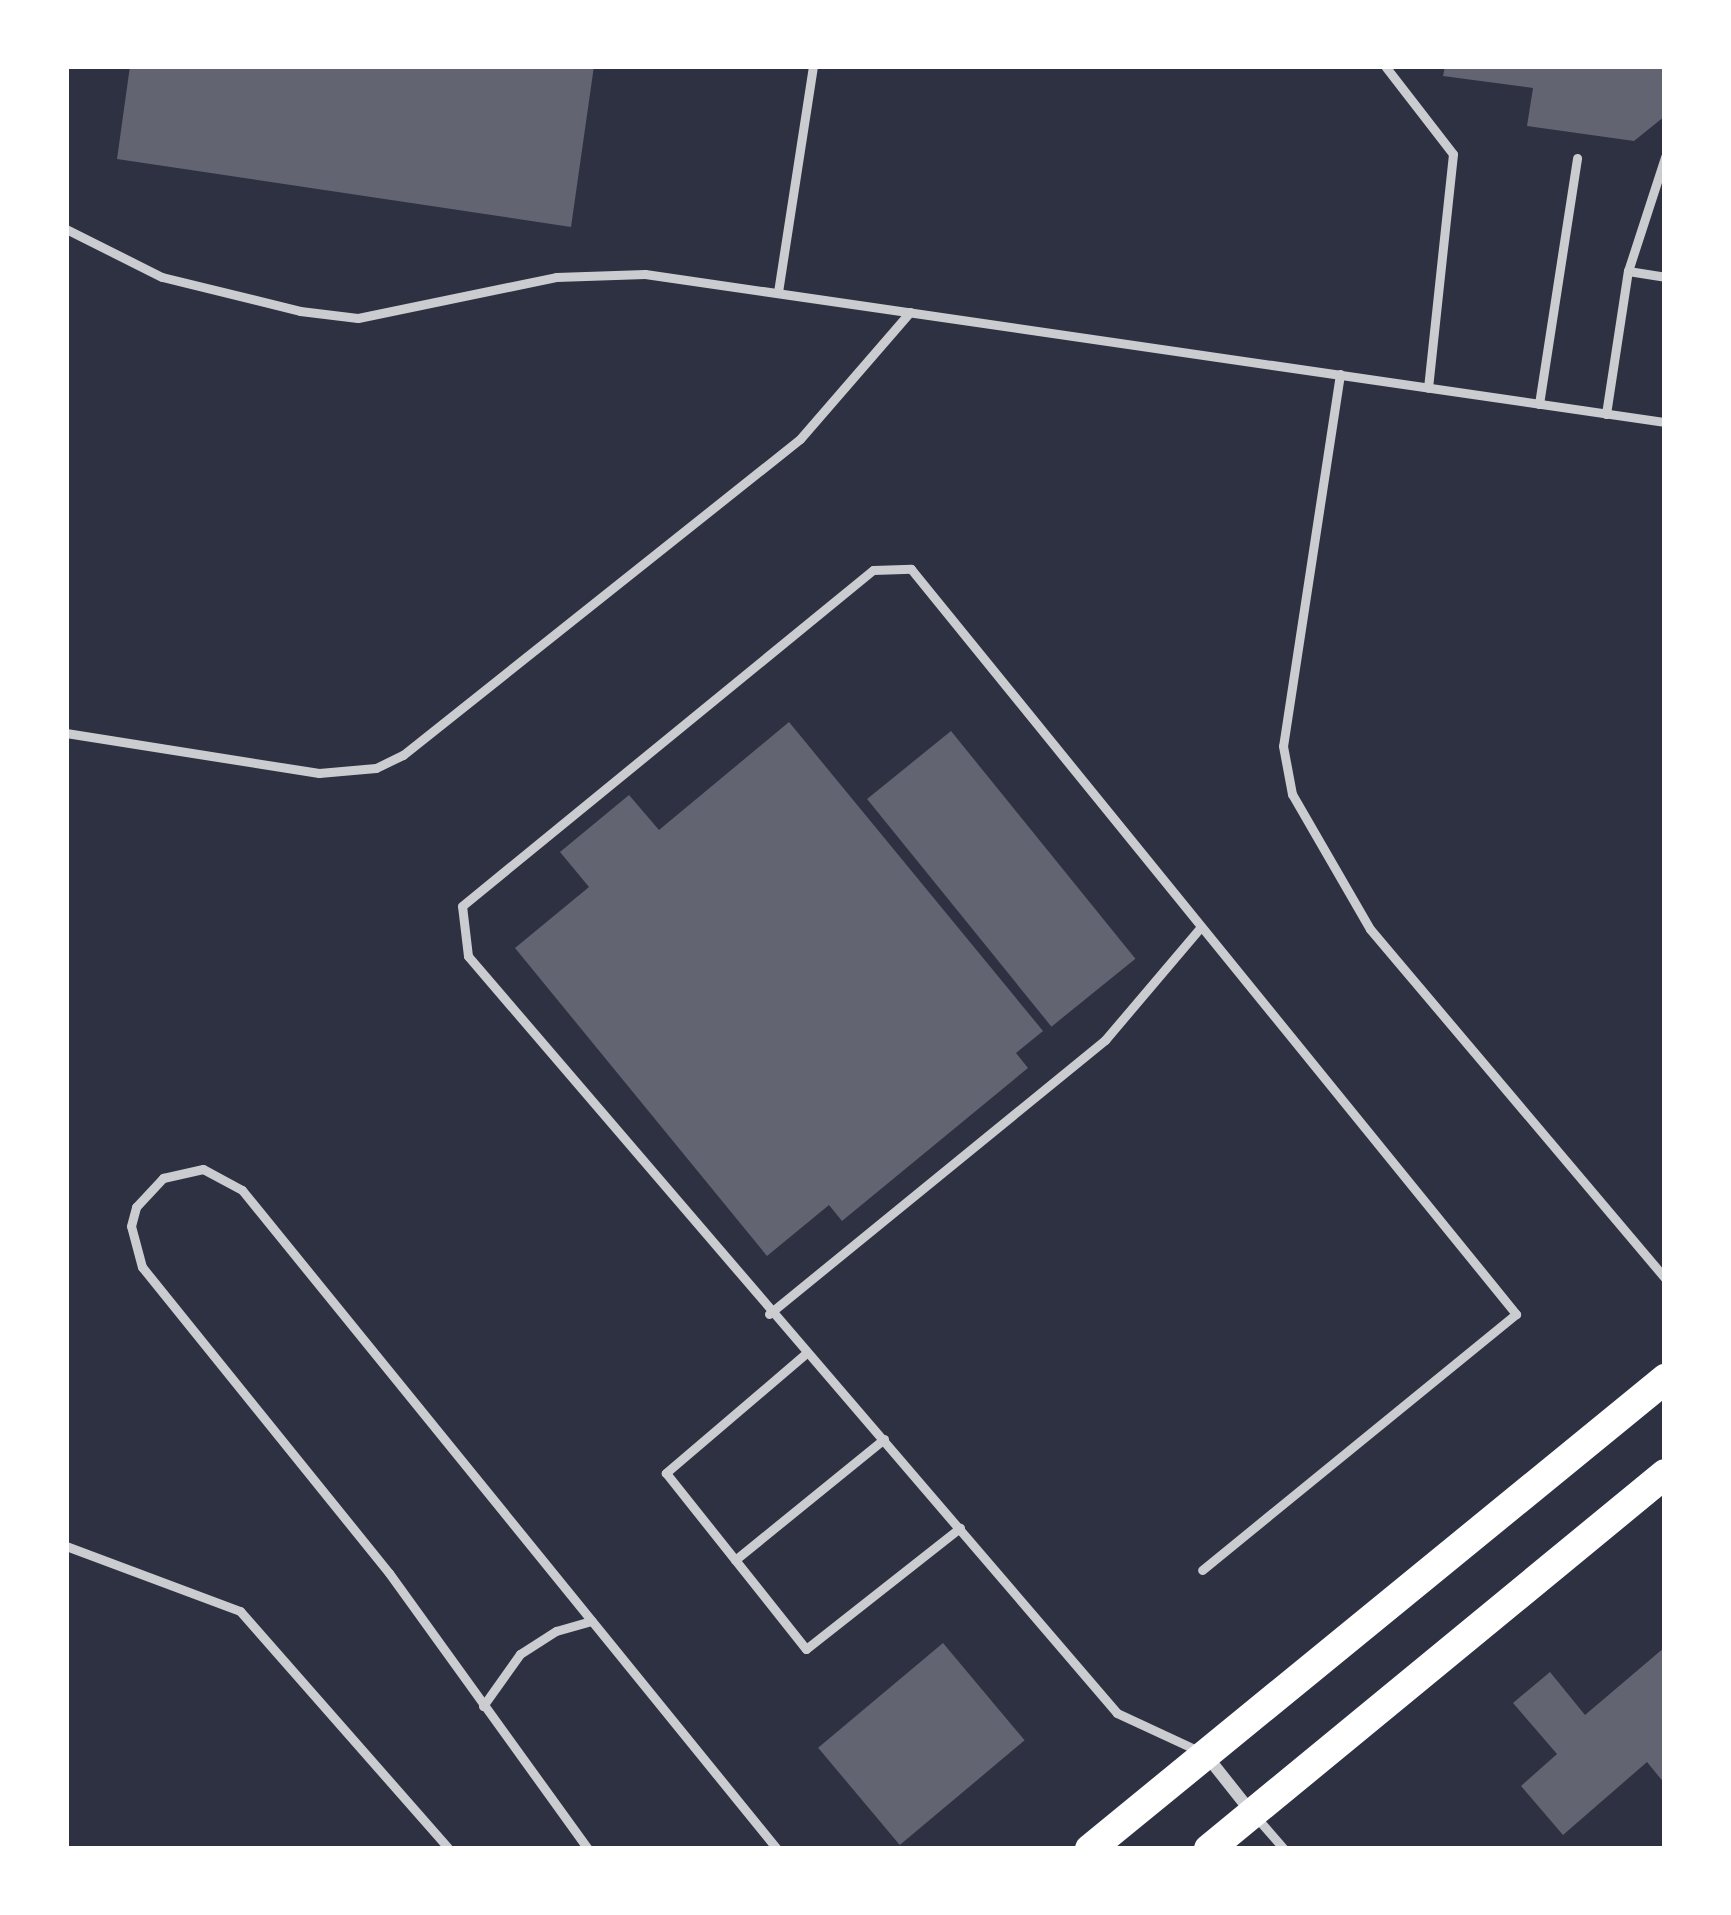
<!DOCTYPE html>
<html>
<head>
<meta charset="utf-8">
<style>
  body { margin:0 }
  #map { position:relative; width:1731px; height:1915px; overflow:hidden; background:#2d3142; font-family:Rubik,sans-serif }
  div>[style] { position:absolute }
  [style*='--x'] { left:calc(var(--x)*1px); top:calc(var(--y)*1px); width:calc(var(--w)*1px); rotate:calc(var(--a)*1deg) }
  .building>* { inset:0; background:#626471; transform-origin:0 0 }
  .service>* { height:9px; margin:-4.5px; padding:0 4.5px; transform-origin:4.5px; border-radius:4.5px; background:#caccd0 }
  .minor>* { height:12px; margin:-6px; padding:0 6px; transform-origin:6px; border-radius:6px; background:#caccd0 }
  .primary>* { height:30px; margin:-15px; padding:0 15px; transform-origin:15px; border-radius:15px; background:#fff }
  span { translate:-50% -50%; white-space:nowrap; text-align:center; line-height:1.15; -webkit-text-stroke:9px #fff; paint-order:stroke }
  .frame { position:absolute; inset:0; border:69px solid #fff; pointer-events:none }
</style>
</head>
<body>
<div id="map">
  <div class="building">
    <div style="clip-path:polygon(130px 66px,594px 66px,571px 227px,117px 159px)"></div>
    <div style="clip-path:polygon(1445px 66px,1665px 66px,1665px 116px,1634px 141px,1527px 126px,1533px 88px,1443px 76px)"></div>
    <div style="clip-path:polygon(789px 722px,1043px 1031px,1016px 1053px,1028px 1068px,842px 1221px,829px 1205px,767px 1256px,515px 948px,589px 887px,560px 852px,629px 795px,659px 830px)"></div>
    <div style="left:951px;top:731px;width:293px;height:108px;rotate:51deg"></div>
    <div style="left:943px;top:1643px;width:127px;height:163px;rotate:50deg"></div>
    <div style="clip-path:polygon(1665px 1647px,1665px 1784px,1647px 1762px,1563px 1835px,1521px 1786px,1557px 1754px,1513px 1703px,1550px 1672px,1585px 1715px)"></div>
  </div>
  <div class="service">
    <div style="--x:1385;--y:66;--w:111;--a:52.3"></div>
    <div style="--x:1453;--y:154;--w:235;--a:96.1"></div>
    <div style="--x:66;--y:229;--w:107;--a:26.6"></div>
    <div style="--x:162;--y:277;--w:142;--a:13.8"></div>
    <div style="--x:300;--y:311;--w:58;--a:6.9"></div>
    <div style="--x:358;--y:318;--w:202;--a:-11.7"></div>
    <div style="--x:556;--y:277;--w:89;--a:-1.9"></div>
    <div style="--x:645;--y:274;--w:1031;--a:8.26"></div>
    <div style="--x:1628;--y:271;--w:37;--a:9"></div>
    <div style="--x:778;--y:292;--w:229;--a:-81.2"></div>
    <div style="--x:1340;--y:374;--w:376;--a:98.7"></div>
    <div style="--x:1283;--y:746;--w:49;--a:79.4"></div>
    <div style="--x:1292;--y:794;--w:156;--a:60"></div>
    <div style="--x:1370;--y:929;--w:457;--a:49.8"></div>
    <div style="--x:1539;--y:404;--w:249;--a:-81.2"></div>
    <div style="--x:1606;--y:414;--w:145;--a:-81.3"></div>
    <div style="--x:1628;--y:271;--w:120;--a:-72"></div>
    <div style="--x:66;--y:733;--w:256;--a:9"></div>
    <div style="--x:319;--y:773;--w:57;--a:-5"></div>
    <div style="--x:376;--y:768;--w:30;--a:-26"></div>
    <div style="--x:403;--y:755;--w:507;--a:-38.52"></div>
    <div style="--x:800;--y:439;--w:168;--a:-49.1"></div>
    <div style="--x:769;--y:1314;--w:434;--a:-39.2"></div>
    <div style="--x:1105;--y:1040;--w:148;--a:-49.7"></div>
    <div style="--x:804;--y:1355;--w:182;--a:139.5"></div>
    <div style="--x:666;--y:1473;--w:225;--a:51.5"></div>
    <div style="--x:806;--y:1649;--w:196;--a:-38.2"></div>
    <div style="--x:66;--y:1546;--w:186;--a:20.5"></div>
    <div style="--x:240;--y:1611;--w:317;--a:48.7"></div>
    <div style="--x:735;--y:1560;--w:192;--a:-39.1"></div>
    <div style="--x:483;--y:1706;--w:64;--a:-54.6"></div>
    <div style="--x:520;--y:1654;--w:43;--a:-32.6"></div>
    <div style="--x:556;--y:1631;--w:37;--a:-16"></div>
    <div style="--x:1201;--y:1752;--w:93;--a:-155.1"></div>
    <div style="--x:1117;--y:1713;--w:997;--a:-130.61"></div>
    <div style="--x:468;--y:956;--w:50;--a:-96.8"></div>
    <div style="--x:462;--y:906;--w:531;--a:-39.27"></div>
    <div style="--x:873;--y:570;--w:38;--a:-2"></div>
    <div style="--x:911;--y:569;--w:960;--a:50.92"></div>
    <div style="--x:1516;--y:1314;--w:405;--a:140.8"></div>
    <div style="--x:1256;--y:1817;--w:43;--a:48.8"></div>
    <div style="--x:588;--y:1849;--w:340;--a:-125.8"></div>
    <div style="--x:389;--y:1573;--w:393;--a:-128.9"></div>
    <div style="--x:142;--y:1267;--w:42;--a:-105"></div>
    <div style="--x:131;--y:1226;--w:20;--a:-75"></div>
    <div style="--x:136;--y:1207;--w:40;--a:-47"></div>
    <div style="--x:163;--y:1178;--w:41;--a:-12.7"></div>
    <div style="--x:203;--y:1169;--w:44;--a:28.3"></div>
    <div style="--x:242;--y:1190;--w:849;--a:50.93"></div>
  </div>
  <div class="minor">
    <div style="--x:1206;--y:1755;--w:74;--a:51.6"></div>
  </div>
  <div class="primary">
    <div style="--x:1090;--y:1849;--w:743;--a:-39.26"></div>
    <div style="--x:1209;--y:1849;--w:590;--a:-39.43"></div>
  </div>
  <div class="frame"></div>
</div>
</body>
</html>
